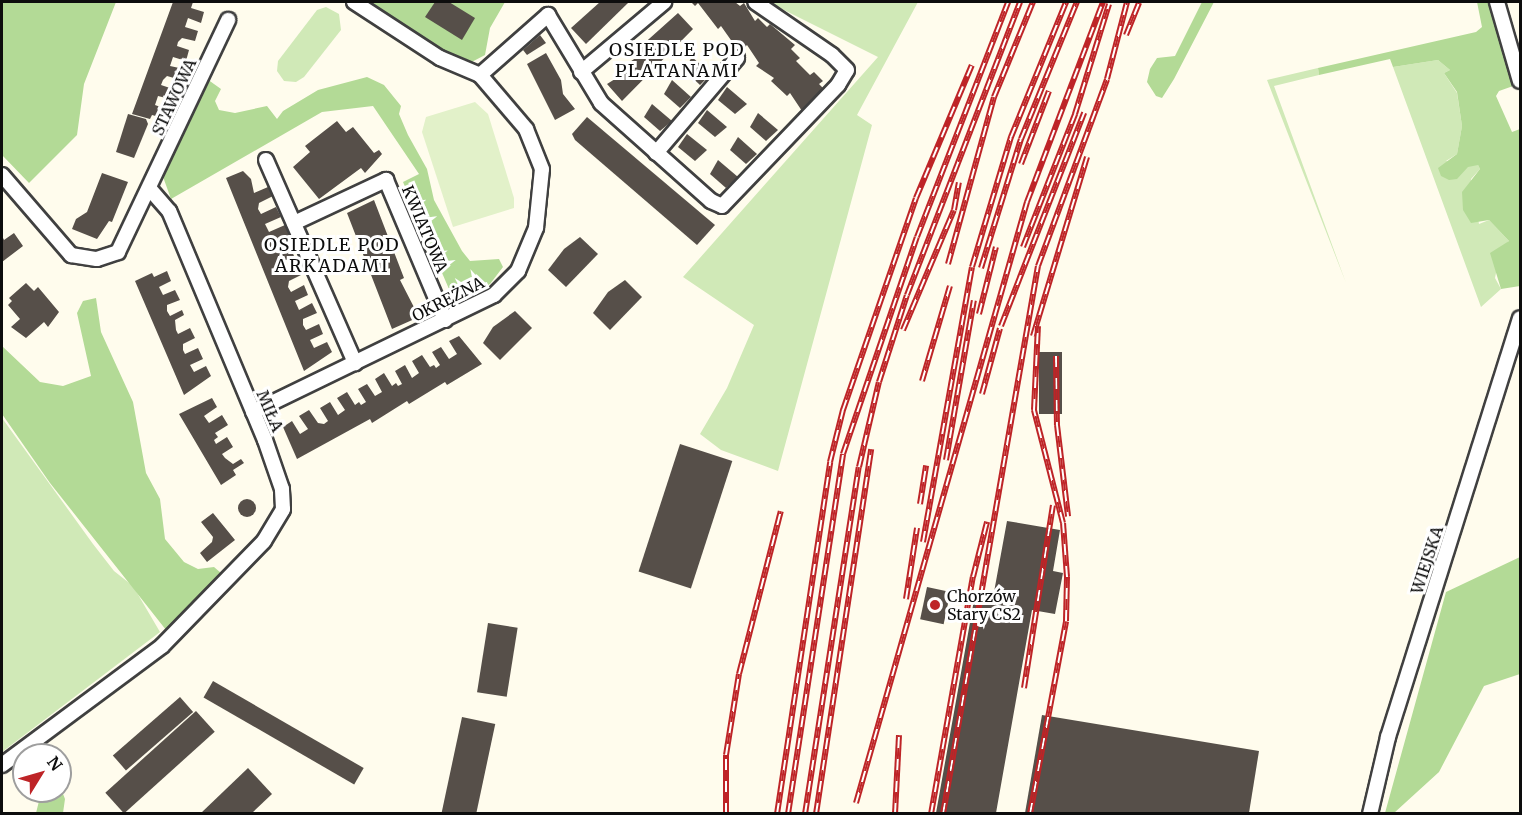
<!DOCTYPE html>
<html>
<head>
<meta charset="utf-8">
<style>
  body { margin:0 }
  #map { position:relative; width:1522px; height:815px; overflow:hidden; background:#fffced; font-family:Merriweather,serif }
  div>[style] { position:absolute }
  [style*='--x'] { left:calc(var(--x)*1px); top:calc(var(--y)*1px); width:calc(var(--w)*1px); rotate:calc(var(--a)*1deg) }
  .green>* { inset:0; background:#d0e9b7 }
  .forest>* { inset:0; background:#b3da96 }
  .pitch>* { inset:0; background:#e2f1c9 }
  .building>* { inset:0; background:#564f49; transform-origin:0 0 }
  .round { border-radius:50% }
  .roads { filter:drop-shadow(2px 0 #404040) drop-shadow(-2px 0 #404040) drop-shadow(0 2px #404040) drop-shadow(0 -2px #404040) }
  .street>* { height:14px; margin:-7px; padding:0 7px; transform-origin:7px; border-radius:7px; background:#fff }
  .rail>* { height:6px; margin-top:-3px; transform-origin:0; background:repeating-linear-gradient(90deg,#fff 0 11px,#be2427 0 22px); box-sizing:border-box; border-block:2px solid #be2427 }
  .dots>* { width:16px; height:16px; translate:-50% -50%; box-sizing:border-box; border:3px solid #fff; border-radius:50% }
  span { translate:-50% -50%; white-space:nowrap; text-align:center; line-height:1.15; -webkit-text-stroke:6px #fff; paint-order:stroke }
  .street-label { font-size:16px; color:#0d0d0d }
  .poi-label { font-size:16px; color:#0d0d0d }
  .left { translate:0 -50%; text-align:left }
  .neighbourhood-label { font-size:18px; color:#0d0d0d; letter-spacing:1.5px }
  .frame { position:absolute; inset:0; border:3px solid #0d0d0d; pointer-events:none }
  .north { position:absolute; left:12px; top:743px; width:60px; height:60px; box-sizing:border-box; background:#fff; border:2px solid #9e9e9e; border-radius:50%; rotate:53deg; font-size:16px; font-weight:700; line-height:24px; text-align:center; color:#0d0d0d }
  .north::after { content:''; display:block; margin:auto; width:21px; height:27px; background:#be2427; clip-path:polygon(50% 0,100% 100%,50% 72%,0 100%) }
</style>
</head>
<body>
<div id="map">
  <div class="green">
    <div style="clip-path:polygon(768px 2px,918px 2px,857px 115px,872px 125px,778px 471px,721px 450px,700px 434px,727px 388px,754px 325px,683px 277px,878px 57px)"></div>
    <div style="clip-path:polygon(326px 7px,339px 14px,341px 30px,304px 77px,296px 82px,284px 81px,277px 71px,278px 61px,317px 10px)"></div>
    <div style="clip-path:polygon(1438px 60px,1450px 70px,1444px 73px,1457px 93px,1462px 126px,1457px 154px,1446px 161px,1478px 165px,1480px 169px,1471px 179px,1479px 224px,1489px 220px,1509px 241px,1501px 248px,1495px 278px,1501px 289px,1481px 307px,1393px 67px)"></div>
    <div style="clip-path:polygon(1318px 68px,1319px 75px,1274px 86px,1346px 283px,1267px 80px)"></div>
    <div style="clip-path:polygon(2px 418px,93px 544px,114px 571px,133px 586px,160px 632px,2px 752px)"></div>
  </div>
  <div class="forest">
    <div style="clip-path:polygon(2px 2px,116px 2px,84px 84px,77px 135px,29px 183px,2px 155px)"></div>
    <div style="clip-path:polygon(363px 2px,505px 2px,490px 28px,485px 55px,466px 65px)"></div>
    <div style="clip-path:polygon(1202px 2px,1214px 2px,1174px 79px,1162px 98px,1156px 96px,1147px 82px,1150px 69px,1157px 58px,1175px 56px)"></div>
    <div style="clip-path:polygon(1477px 2px,1493px 2px,1516px 85px,1499px 91px,1496px 96px,1512px 132px,1520px 129px,1520px 286px,1501px 289px,1490px 253px,1509px 241px,1489px 220px,1471px 223px,1463px 210px,1462px 192px,1480px 169px,1478px 165px,1468px 167px,1457px 179px,1449px 180px,1441px 176px,1438px 168px,1457px 154px,1462px 126px,1457px 92px,1444px 73px,1450px 70px,1438px 60px,1393px 67px,1390px 59px,1319px 75px,1318px 68px,1476px 32px,1482px 27px)"></div>
    <div style="clip-path:polygon(367px 77px,384px 85px,401px 106px,399px 114px,408px 135px,427px 169px,434px 200px,462px 251px,470px 261px,499px 259px,503px 267px,490px 284px,455px 303px,403px 182px,419px 174px,373px 106px,322px 112px,171px 199px,162px 174px,207px 79px,221px 89px,215px 101px,219px 110px,235px 113px,267px 106px,277px 119px,283px 111px,318px 90px)"></div>
    <div style="clip-path:polygon(96px 298px,101px 332px,133px 402px,146px 473px,160px 499px,165px 539px,184px 562px,198px 569px,214px 567px,221px 573px,170px 635px,50px 483px,2px 414px,2px 346px,40px 382px,63px 386px,91px 376px,77px 313px,83px 301px)"></div>
    <div style="clip-path:polygon(1520px 557px,1520px 674px,1484px 686px,1439px 772px,1394px 813px,1385px 813px,1446px 592px)"></div>
    <div style="clip-path:polygon(60px 786px,65px 799px,63px 813px,36px 813px,39px 801px,48px 791px,60px 791px)"></div>
  </div>
  <div class="pitch">
    <div style="clip-path:polygon(475px 102px,488px 114px,514px 198px,514px 208px,453px 227px,422px 132px,426px 117px)"></div>
  </div>
  <div class="building">
    <div style="clip-path:polygon(173px 2px,193px 2px,191px 8px,204px 12px,201px 23px,188px 18px,185px 27px,198px 31px,195px 41px,182px 38px,178px 42px,177px 46px,189px 50px,186px 61px,173px 57px,170px 66px,184px 69px,181px 80px,167px 76px,163px 80px,161px 85px,173px 89px,170px 99px,158px 96px,155px 105px,166px 109px,163px 118px,152px 115px,150px 119px,132px 114px)"></div>
    <div style="clip-path:polygon(435px 2px,449px 2px,475px 18px,462px 40px,425px 17px)"></div>
    <div style="clip-path:polygon(600px 2px,629px 2px,586px 44px,571px 28px)"></div>
    <div style="clip-path:polygon(691px 2px,735px 2px,740px 6px,744px 3px,755px 21px,758px 18px,767px 27px,770px 24px,795px 45px,791px 49px,800px 58px,796px 61px,810px 75px,814px 72px,823px 81px,819px 84px,824px 89px,802px 111px,790px 93px,787px 96px,771px 81px,774px 78px,756px 66px,759px 63px,747px 45px,744px 48px,736px 41px,733px 43px,721px 26px,718px 29px,698px 3px,695px 6px)"></div>
    <div style="clip-path:polygon(678px 13px,693px 29px,622px 101px,607px 84px,623px 74px,624px 66px,640px 55px,640px 47px)"></div>
    <div style="clip-path:polygon(540px 35px,546px 43px,527px 55px,523px 50px)"></div>
    <div style="clip-path:polygon(546px 53px,561px 80px,563px 94px,575px 109px,555px 120px,527px 64px)"></div>
    <div style="clip-path:polygon(692px 57px,711px 74px,700px 85px,684px 70px)"></div>
    <div style="clip-path:polygon(672px 80px,691px 97px,680px 108px,664px 94px)"></div>
    <div style="clip-path:polygon(727px 87px,747px 104px,735px 114px,718px 100px)"></div>
    <div style="clip-path:polygon(652px 104px,672px 121px,660px 131px,644px 117px)"></div>
    <div style="clip-path:polygon(707px 110px,727px 127px,715px 137px,698px 123px)"></div>
    <div style="clip-path:polygon(758px 113px,778px 130px,766px 141px,750px 127px)"></div>
    <div style="clip-path:polygon(128px 114px,146px 119px,148px 124px,134px 158px,116px 152px)"></div>
    <div style="clip-path:polygon(587px 117px,715px 225px,697px 245px,575px 140px,572px 134px)"></div>
    <div style="clip-path:polygon(337px 121px,346px 132px,353px 127px,374px 153px,379px 150px,382px 154px,365px 173px,361px 168px,319px 199px,293px 167px,310px 152px,305px 146px)"></div>
    <div style="clip-path:polygon(687px 134px,707px 150px,695px 161px,678px 147px)"></div>
    <div style="clip-path:polygon(738px 137px,757px 154px,746px 164px,730px 150px)"></div>
    <div style="clip-path:polygon(718px 160px,738px 177px,726px 188px,710px 174px)"></div>
    <div style="clip-path:polygon(243px 171px,251px 179px,254px 193px,268px 187px,273px 196px,259px 203px,258px 209px,261px 214px,276px 207px,281px 217px,265px 224px,269px 232px,285px 225px,289px 235px,274px 242px,274px 248px,276px 253px,290px 246px,294px 256px,280px 263px,284px 271px,298px 264px,303px 274px,289px 281px,288px 287px,291px 292px,304px 285px,308px 295px,295px 301px,299px 310px,312px 303px,317px 313px,303px 319px,303px 325px,306px 330px,319px 324px,323px 334px,310px 340px,314px 348px,327px 342px,332px 352px,304px 371px,226px 178px)"></div>
    <div style="clip-path:polygon(102px 173px,128px 182px,112px 222px,109px 221px,97px 239px,72px 229px,76px 219px,87px 212px)"></div>
    <div style="clip-path:polygon(374px 200px,404px 278px,400px 280px,419px 317px,392px 329px,347px 213px)"></div>
    <div style="clip-path:polygon(14px 233px,23px 246px,2px 262px,2px 236px,4px 240px)"></div>
    <div style="clip-path:polygon(580px 237px,598px 254px,566px 287px,548px 270px,564px 249px)"></div>
    <div style="clip-path:polygon(167px 271px,171px 281px,159px 287px,163px 295px,175px 290px,180px 300px,167px 305px,167px 311px,170px 316px,182px 310px,184px 315px,175px 320px,176px 330px,178px 334px,190px 328px,195px 338px,183px 344px,183px 350px,185px 354px,198px 348px,203px 359px,190px 365px,194px 372px,206px 366px,211px 376px,184px 395px,135px 281px,152px 273px,154px 277px)"></div>
    <div style="clip-path:polygon(625px 280px,642px 297px,610px 330px,593px 313px,608px 292px)"></div>
    <div style="clip-path:polygon(26px 283px,34px 291px,38px 287px,59px 312px,48px 327px,44px 322px,26px 338px,11px 327px,20px 319px,8px 305px,12px 301px,9px 298px)"></div>
    <div style="clip-path:polygon(515px 311px,532px 328px,500px 360px,483px 343px,493px 327px)"></div>
    <div style="clip-path:polygon(459px 336px,482px 364px,447px 385px,445px 382px,409px 404px,407px 401px,372px 423px,370px 419px,297px 459px,283px 427px,292px 421px,300px 434px,308px 429px,299px 416px,309px 410px,318px 423px,324px 424px,328px 421px,320px 408px,330px 402px,338px 415px,345px 410px,337px 398px,347px 392px,355px 405px,359px 402px,361px 405px,366px 402px,358px 389px,367px 384px,375px 396px,382px 392px,375px 379px,384px 373px,392px 386px,396px 383px,398px 386px,402px 384px,395px 371px,405px 365px,412px 378px,419px 373px,412px 361px,422px 355px,430px 367px,434px 365px,436px 368px,440px 365px,432px 352px,441px 347px,449px 359px,457px 354px,449px 341px)"></div>
    <div style="left:1062px;top:352px;width:62px;height:23px;rotate:90deg"></div>
    <div style="clip-path:polygon(212px 398px,217px 407px,204px 416px,209px 423px,222px 415px,228px 425px,215px 433px,218px 437px,214px 440px,216px 444px,227px 437px,233px 447px,222px 454px,225px 458px,233px 464px,241px 459px,244px 463px,233px 470px,236px 475px,221px 485px,179px 414px)"></div>
    <div style="left:680px;top:444px;width:55px;height:134px;rotate:18deg"></div>
    <div class="round" style="left:238px;top:499px;width:18px;height:18px"></div>
    <div style="clip-path:polygon(213px 513px,235px 540px,207px 562px,200px 553px,212px 542px,213px 537px,201px 522px)"></div>
    <div style="clip-path:polygon(1007px 521px,1060px 530px,1053px 571px,1063px 573px,1055px 614px,1032px 610px,996px 813px,936px 813px,974px 600px,992px 603px)"></div>
    <div style="left:927px;top:587px;width:24px;height:33px;rotate:12deg"></div>
    <div style="left:488px;top:623px;width:30px;height:70px;rotate:9deg"></div>
    <div style="left:213px;top:681px;width:174px;height:19px;rotate:30deg"></div>
    <div style="left:180px;top:697px;width:20px;height:89px;rotate:49deg"></div>
    <div style="left:196px;top:711px;width:28px;height:122px;rotate:48deg"></div>
    <div style="clip-path:polygon(1042px 715px,1259px 751px,1249px 813px,1025px 813px)"></div>
    <div style="left:462px;top:717px;width:34px;height:98px;rotate:12deg"></div>
    <div style="clip-path:polygon(248px 768px,272px 794px,252px 813px,201px 813px)"></div>
  </div>
  <div class="roads">
    <div class="street">
      <div style="--x:354;--y:2;--w:103;--a:33.1"></div>
      <div style="--x:440;--y:58;--w:43;--a:23"></div>
      <div style="--x:480;--y:75;--w:91;--a:-41.4"></div>
      <div style="--x:548;--y:15;--w:103;--a:58.9"></div>
      <div style="--x:601;--y:103;--w:147;--a:41.7"></div>
      <div style="--x:711;--y:201;--w:12;--a:24"></div>
      <div style="--x:722;--y:206;--w:168;--a:-46.2"></div>
      <div style="--x:838;--y:85;--w:17;--a:-59"></div>
      <div style="--x:847;--y:70;--w:21;--a:-135"></div>
      <div style="--x:832;--y:55;--w:93;--a:-145.5"></div>
      <div style="--x:1497;--y:2;--w:82;--a:73.8"></div>
      <div style="--x:581;--y:72;--w:109;--a:-40.1"></div>
      <div style="--x:656;--y:153;--w:125;--a:-49.5"></div>
      <div style="--x:266;--y:160;--w:222;--a:66.3"></div>
      <div style="--x:2;--y:175;--w:106;--a:49.2"></div>
      <div style="--x:71;--y:255;--w:26;--a:9"></div>
      <div style="--x:97;--y:259;--w:22;--a:-18"></div>
      <div style="--x:118;--y:252;--w:257;--a:-64.6"></div>
      <div style="--x:294;--y:223;--w:102;--a:-25.1"></div>
      <div style="--x:386;--y:180;--w:152;--a:67.1"></div>
      <div style="--x:253;--y:412;--w:268;--a:-25.9"></div>
      <div style="--x:494;--y:295;--w:34;--a:-45"></div>
      <div style="--x:518;--y:271;--w:47;--a:-67.3"></div>
      <div style="--x:536;--y:228;--w:59;--a:-84.2"></div>
      <div style="--x:542;--y:169;--w:43;--a:-111.8"></div>
      <div style="--x:526;--y:129;--w:71;--a:-130.4"></div>
      <div style="--x:2;--y:765;--w:199;--a:-36.6"></div>
      <div style="--x:162;--y:646;--w:146;--a:-45.8"></div>
      <div style="--x:264;--y:541;--w:37;--a:-59"></div>
      <div style="--x:283;--y:509;--w:20;--a:-93"></div>
      <div style="--x:282;--y:489;--w:52;--a:-109.1"></div>
      <div style="--x:265;--y:440;--w:248;--a:-112.7"></div>
      <div style="--x:169;--y:211;--w:30;--a:-131"></div>
      <div style="--x:1370;--y:814;--w:79;--a:-76.8"></div>
      <div style="--x:1388;--y:737;--w:439;--a:-72.5"></div>
    </div>
  </div>
  <div class="rail">
    <div style="--x:1126;--y:35;--w:35;--a:-68"></div>
    <div style="--x:1021;--y:164;--w:78;--a:-69"></div>
    <div style="--x:1023;--y:247;--w:143;--a:-68.6"></div>
    <div style="--x:1075;--y:114;--w:115;--a:-72.8"></div>
    <div style="--x:948;--y:264;--w:173;--a:-74.6"></div>
    <div style="--x:994;--y:97;--w:103;--a:-67.7"></div>
    <div style="--x:981;--y:268;--w:135;--a:-72.8"></div>
    <div style="--x:1021;--y:139;--w:148;--a:-67.8"></div>
    <div style="--x:979;--y:314;--w:69;--a:-75.8"></div>
    <div style="--x:1001;--y:326;--w:229;--a:-68.7"></div>
    <div style="--x:903;--y:330;--w:130;--a:-67"></div>
    <div style="--x:954;--y:210;--w:28;--a:-80"></div>
    <div style="--x:1033;--y:336;--w:187;--a:-73.2"></div>
    <div style="--x:1056;--y:356;--w:69;--a:89.2"></div>
    <div style="--x:1057;--y:425;--w:92;--a:83.1"></div>
    <div style="--x:922;--y:381;--w:99;--a:-73.6"></div>
    <div style="--x:982;--y:394;--w:68;--a:-74.7"></div>
    <div style="--x:946;--y:460;--w:162;--a:-80.1"></div>
    <div style="--x:920;--y:504;--w:39;--a:-81"></div>
    <div style="--x:923;--y:542;--w:279;--a:-79.9"></div>
    <div style="--x:972;--y:267;--w:136;--a:-73.3"></div>
    <div style="--x:1011;--y:137;--w:146;--a:-67.8"></div>
    <div style="--x:906;--y:599;--w:72;--a:-81.2"></div>
    <div style="--x:1024;--y:688;--w:185;--a:-81"></div>
    <div style="--x:856;--y:803;--w:625;--a:-74.12"></div>
    <div style="--x:1027;--y:202;--w:214;--a:-69.2"></div>
    <div style="--x:726;--y:814;--w:59;--a:-90"></div>
    <div style="--x:726;--y:755;--w:82;--a:-80.9"></div>
    <div style="--x:739;--y:674;--w:168;--a:-75.6"></div>
    <div style="--x:777;--y:814;--w:356;--a:-81.4"></div>
    <div style="--x:830;--y:462;--w:54;--a:-76"></div>
    <div style="--x:843;--y:410;--w:224;--a:-71"></div>
    <div style="--x:916;--y:198;--w:144;--a:-67.2"></div>
    <div style="--x:788;--y:814;--w:364;--a:-81.3"></div>
    <div style="--x:843;--y:454;--w:229;--a:-71.2"></div>
    <div style="--x:917;--y:237;--w:252;--a:-68.8"></div>
    <div style="--x:805;--y:814;--w:351;--a:-81.2"></div>
    <div style="--x:859;--y:467;--w:87;--a:-76.8"></div>
    <div style="--x:879;--y:382;--w:91;--a:-72.2"></div>
    <div style="--x:907;--y:295;--w:314;--a:-68.9"></div>
    <div style="--x:816;--y:814;--w:369;--a:-81.4"></div>
    <div style="--x:895;--y:814;--w:79;--a:-87.1"></div>
    <div style="--x:931;--y:814;--w:241;--a:-80"></div>
    <div style="--x:973;--y:577;--w:57;--a:-75.7"></div>
    <div style="--x:943;--y:814;--w:556;--a:-80.17"></div>
    <div style="--x:1038;--y:266;--w:199;--a:-69.7"></div>
    <div style="--x:1107;--y:79;--w:80;--a:-75.4"></div>
    <div style="--x:1030;--y:814;--w:196;--a:-79.4"></div>
    <div style="--x:1066;--y:621;--w:44;--a:-88.7"></div>
    <div style="--x:1067;--y:577;--w:54;--a:-94.2"></div>
    <div style="--x:1063;--y:523;--w:117;--a:-104.4"></div>
    <div style="--x:1034;--y:410;--w:84;--a:-87.3"></div>
  </div>
  <div class="dots">
    <div style="left:935px;top:605px;background:#be2427"></div>
  </div>
  <div class="street-label">
    <span style="left:174px;top:97px;rotate:-65deg">STAWOWA</span>
    <span style="left:425px;top:229px;rotate:67deg">KWIATOWA</span>
    <span style="left:448px;top:299px;rotate:-27deg">OKRĘŻNA</span>
    <span style="left:270px;top:411px;rotate:67deg">MIŁA</span>
    <span style="left:1427px;top:560px;rotate:-72deg">WIEJSKA</span>
  </div>
  <div class="poi-label">
    <span class="left" style="left:947px;top:605px">Chorzów<br>Stary CS2</span>
  </div>
  <div class="neighbourhood-label">
    <span style="left:677px;top:61px">OSIEDLE POD<br>PLATANAMI</span>
    <span style="left:332px;top:256px">OSIEDLE POD<br>ARKADAMI</span>
  </div>
  <div class="frame"></div>
  <div class="north">N</div>
</div>
</body>
</html>
